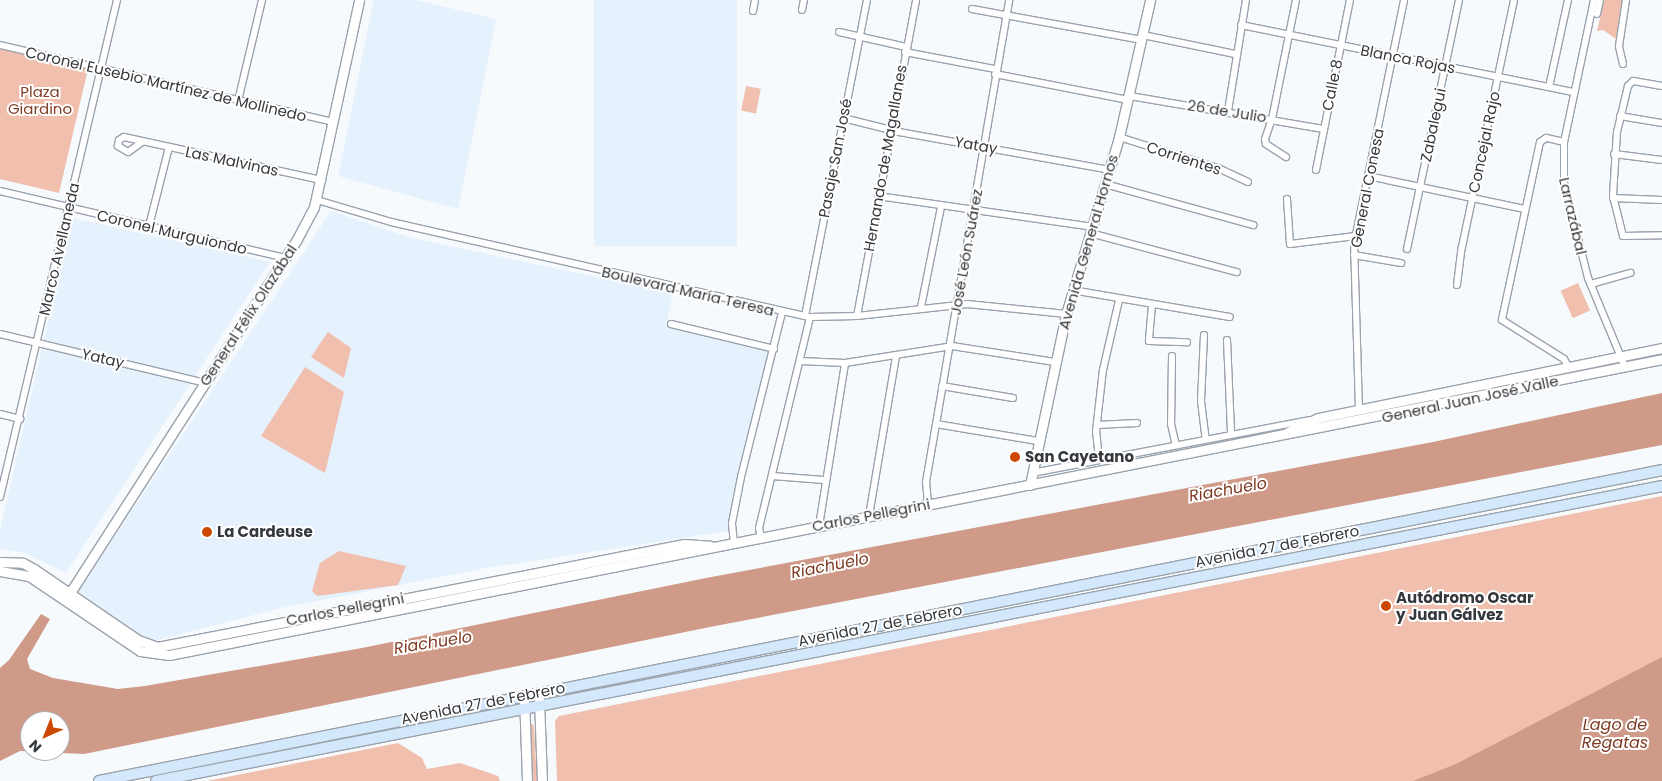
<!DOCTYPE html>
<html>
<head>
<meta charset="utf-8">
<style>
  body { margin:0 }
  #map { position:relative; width:1662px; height:781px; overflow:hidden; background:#f6fafd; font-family:Poppins,sans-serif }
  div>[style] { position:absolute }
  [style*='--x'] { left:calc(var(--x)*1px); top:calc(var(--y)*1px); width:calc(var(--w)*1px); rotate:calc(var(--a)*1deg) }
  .built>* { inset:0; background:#e5f1fd; transform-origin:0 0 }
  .green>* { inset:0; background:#f0bfae; transform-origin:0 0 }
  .water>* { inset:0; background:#cf9a87 }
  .roads { filter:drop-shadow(1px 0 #9aa2ab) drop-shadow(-1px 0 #9aa2ab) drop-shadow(0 1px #9aa2ab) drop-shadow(0 -1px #9aa2ab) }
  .street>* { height:6px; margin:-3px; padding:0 3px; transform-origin:3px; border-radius:3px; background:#fff }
  .secondary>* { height:9px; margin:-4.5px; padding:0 4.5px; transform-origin:4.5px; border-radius:4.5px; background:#fff }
  .primary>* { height:10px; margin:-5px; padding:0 5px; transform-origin:5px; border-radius:5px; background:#d4e8fc }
  .dots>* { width:14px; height:14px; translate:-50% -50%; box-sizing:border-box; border:2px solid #fff; border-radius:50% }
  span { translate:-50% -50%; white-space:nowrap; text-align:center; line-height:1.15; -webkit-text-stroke:4px #fff; paint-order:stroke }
  .street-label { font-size:15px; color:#35383c }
  .park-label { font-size:15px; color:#803e25 }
  .poi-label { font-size:15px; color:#35383c; font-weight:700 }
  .left { translate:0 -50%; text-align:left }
  .water-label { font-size:16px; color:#7c3a22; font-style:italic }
  .north { position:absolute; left:20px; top:711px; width:50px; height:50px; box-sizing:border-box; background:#fff; border:1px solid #aeafb1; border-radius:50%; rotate:224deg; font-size:14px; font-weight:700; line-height:20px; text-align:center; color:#35383c }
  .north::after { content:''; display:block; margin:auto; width:18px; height:22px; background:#cc4800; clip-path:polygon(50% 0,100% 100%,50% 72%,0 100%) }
</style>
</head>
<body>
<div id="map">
  <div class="built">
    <div style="clip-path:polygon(374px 0,416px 0,496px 19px,458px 209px,338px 176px)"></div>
    <div style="left:594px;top:0;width:143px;height:246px"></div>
    <div style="clip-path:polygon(331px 211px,412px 238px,673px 293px,667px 322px,772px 347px,728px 531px,486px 568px,281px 608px,150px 642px,78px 592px)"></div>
    <div style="clip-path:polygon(72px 218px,270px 262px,66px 573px,25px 553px,0 549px,0 530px)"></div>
  </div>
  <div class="green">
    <div style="clip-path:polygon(1604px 0,1623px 0,1616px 39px,1603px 30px,1597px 31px)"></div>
    <div style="clip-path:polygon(0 48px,88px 69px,59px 193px,0 179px)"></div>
    <div style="left:746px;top:86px;width:15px;height:25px;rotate:11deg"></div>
    <div style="left:1578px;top:283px;width:30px;height:19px;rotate:66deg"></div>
    <div style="clip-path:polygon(328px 332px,351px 348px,344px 378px,311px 357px)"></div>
    <div style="clip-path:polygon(305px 367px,344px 392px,325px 473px,261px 436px)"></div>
    <div style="clip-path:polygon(1662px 496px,1662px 781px,557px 781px,555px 721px,559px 716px)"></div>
    <div style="clip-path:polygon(339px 551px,406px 566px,398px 585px,317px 596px,312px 591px,320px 563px)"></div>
    <div style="clip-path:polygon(531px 723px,534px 726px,537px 781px,532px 781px)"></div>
    <div style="clip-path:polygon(398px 743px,422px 758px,427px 769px,460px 763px,498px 776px,500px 781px,207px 781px)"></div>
  </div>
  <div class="water">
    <div style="clip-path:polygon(evenodd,1662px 393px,1662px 445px,715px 626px,84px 754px,20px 751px,0 761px,0 668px,9px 660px,41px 614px,50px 619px,27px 659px,30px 669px,53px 678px,118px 689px,145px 686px,362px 648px,706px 578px,1433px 442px,1662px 393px,30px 721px,60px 721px,60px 751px,30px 751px,30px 721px)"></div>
    <div style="clip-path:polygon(1662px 657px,1662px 781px,1413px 781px,1456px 764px)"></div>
  </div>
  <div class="roads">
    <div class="street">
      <div style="--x:1594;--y:0;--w:145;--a:101.9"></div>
      <div style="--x:1564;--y:142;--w:41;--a:90"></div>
      <div style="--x:1564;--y:183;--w:98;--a:75.8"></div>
      <div style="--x:1588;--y:278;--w:96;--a:67.4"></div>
      <div style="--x:972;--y:9;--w:173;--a:10.3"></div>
      <div style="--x:802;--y:10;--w:10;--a:-79"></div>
      <div style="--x:753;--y:11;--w:11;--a:-80"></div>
      <div style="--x:1597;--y:14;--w:14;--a:-78"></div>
      <div style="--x:1241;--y:25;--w:340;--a:11.4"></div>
      <div style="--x:839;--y:32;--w:69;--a:12.6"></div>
      <div style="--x:1143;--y:35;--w:94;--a:11.7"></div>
      <div style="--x:0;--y:45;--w:342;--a:13"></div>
      <div style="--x:905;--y:52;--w:92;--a:10.7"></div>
      <div style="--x:1623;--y:64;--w:18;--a:-103"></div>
      <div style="--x:1619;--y:46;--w:47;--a:-81.3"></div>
      <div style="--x:995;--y:74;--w:136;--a:11"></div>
      <div style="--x:1662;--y:86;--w:29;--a:-170"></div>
      <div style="--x:1633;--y:81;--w:7;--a:135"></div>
      <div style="--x:1628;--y:86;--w:47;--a:103.4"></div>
      <div style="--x:1617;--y:132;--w:64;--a:93.6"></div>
      <div style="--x:1613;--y:196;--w:41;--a:76"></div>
      <div style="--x:1623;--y:236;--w:39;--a:-1"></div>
      <div style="--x:1549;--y:87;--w:89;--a:-77.7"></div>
      <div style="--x:1130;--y:96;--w:196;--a:9.7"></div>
      <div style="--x:238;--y:101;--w:104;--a:-76.6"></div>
      <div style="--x:1228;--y:111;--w:112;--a:-80.8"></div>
      <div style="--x:1620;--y:116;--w:43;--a:9.5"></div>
      <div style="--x:843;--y:118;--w:58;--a:14"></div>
      <div style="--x:899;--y:132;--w:214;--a:10.2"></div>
      <div style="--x:1119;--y:137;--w:104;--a:17.4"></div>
      <div style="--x:1218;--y:168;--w:33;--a:25"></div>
      <div style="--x:142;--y:142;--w:17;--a:144"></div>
      <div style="--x:128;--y:152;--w:12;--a:-149"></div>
      <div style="--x:118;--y:146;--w:6;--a:-81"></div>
      <div style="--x:119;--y:140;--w:6;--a:-31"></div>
      <div style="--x:124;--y:137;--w:203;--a:12.3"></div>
      <div style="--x:1564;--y:142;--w:18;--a:-167"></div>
      <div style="--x:1546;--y:138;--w:7;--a:146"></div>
      <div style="--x:1540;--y:142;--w:182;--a:102.1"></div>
      <div style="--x:1502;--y:320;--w:73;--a:32.2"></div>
      <div style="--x:1564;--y:359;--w:10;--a:61"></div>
      <div style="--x:1614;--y:154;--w:48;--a:7.1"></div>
      <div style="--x:1286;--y:157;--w:24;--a:-147"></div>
      <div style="--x:1266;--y:144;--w:5;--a:-101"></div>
      <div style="--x:1265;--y:139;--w:21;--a:-71"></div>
      <div style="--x:1272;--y:119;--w:121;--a:-78.6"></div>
      <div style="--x:1316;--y:170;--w:173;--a:-78.7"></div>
      <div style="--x:1368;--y:176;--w:160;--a:11.9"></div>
      <div style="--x:1105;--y:184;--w:154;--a:15.5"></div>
      <div style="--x:0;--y:191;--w:293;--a:13.2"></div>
      <div style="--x:878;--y:196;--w:216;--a:8.2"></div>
      <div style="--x:1613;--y:198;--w:49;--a:2.3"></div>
      <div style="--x:1287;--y:199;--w:45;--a:86.2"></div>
      <div style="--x:1290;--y:244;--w:66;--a:-6.9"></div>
      <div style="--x:317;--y:200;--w:77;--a:16.6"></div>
      <div style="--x:391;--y:222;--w:430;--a:12.8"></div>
      <div style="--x:810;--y:317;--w:47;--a:-1.2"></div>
      <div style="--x:857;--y:316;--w:111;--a:-6.2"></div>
      <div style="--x:967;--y:304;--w:100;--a:5.8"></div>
      <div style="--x:149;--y:226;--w:81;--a:-75.8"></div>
      <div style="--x:1090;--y:233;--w:152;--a:14.9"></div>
      <div style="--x:1407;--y:249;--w:254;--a:-78.2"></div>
      <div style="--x:1354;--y:255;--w:48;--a:9.7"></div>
      <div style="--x:1591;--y:284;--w:41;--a:-15.8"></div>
      <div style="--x:1457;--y:285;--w:38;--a:-83"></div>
      <div style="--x:1462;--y:247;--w:252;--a:-78.1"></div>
      <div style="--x:1072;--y:290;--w:160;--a:9.7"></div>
      <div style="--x:1152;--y:305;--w:36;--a:95"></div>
      <div style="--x:1149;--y:341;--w:38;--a:2"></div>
      <div style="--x:921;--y:307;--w:102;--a:-78.7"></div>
      <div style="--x:805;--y:316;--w:322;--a:-78.9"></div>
      <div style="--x:857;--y:316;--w:321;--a:-79.4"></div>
      <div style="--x:671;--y:324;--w:106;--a:13.6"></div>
      <div style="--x:0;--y:334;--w:211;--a:13.4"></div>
      <div style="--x:1204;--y:335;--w:66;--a:92.6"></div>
      <div style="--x:1201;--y:401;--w:38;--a:83"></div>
      <div style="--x:1227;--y:340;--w:93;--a:87.5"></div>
      <div style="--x:1172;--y:356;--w:68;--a:90.8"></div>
      <div style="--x:1171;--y:424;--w:22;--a:77"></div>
      <div style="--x:800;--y:361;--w:45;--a:2.5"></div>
      <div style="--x:845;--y:363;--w:108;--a:-9"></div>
      <div style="--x:952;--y:346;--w:104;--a:8.8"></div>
      <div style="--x:942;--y:386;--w:72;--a:9.6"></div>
      <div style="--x:1359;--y:410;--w:166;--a:-91.7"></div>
      <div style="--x:1354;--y:244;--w:249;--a:-78.4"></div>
      <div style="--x:0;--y:414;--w:21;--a:14"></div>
      <div style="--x:936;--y:424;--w:103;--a:9.5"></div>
      <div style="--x:1097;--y:425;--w:40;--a:-2.9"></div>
      <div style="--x:1099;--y:459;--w:28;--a:-96"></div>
      <div style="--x:1096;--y:431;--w:61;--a:-83.5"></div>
      <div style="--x:1103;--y:370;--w:72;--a:-77.1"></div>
      <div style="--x:1032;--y:473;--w:282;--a:-10.8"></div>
      <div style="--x:772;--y:476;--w:52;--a:4.4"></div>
      <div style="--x:0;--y:497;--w:511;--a:-76.75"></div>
      <div style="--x:928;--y:504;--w:22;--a:-95"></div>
      <div style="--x:926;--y:482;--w:489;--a:-80.2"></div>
      <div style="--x:869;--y:516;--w:161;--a:-80.4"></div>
      <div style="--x:819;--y:526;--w:165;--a:-80.9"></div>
      <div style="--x:761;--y:538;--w:10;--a:-101"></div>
      <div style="--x:759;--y:528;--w:217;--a:-76.4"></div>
      <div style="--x:734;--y:543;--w:20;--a:-96"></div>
      <div style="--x:732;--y:523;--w:47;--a:-78.9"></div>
      <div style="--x:741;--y:477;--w:169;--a:-76"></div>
    </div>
    <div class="secondary">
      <div style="--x:1288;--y:432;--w:33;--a:-25"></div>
      <div style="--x:1318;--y:418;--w:351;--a:-11.5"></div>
      <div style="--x:1030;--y:485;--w:175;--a:-78.1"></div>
      <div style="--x:1066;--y:314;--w:185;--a:-73.3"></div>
      <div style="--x:1119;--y:137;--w:140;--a:-77.2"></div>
      <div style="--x:0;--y:562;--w:23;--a:2"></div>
      <div style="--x:23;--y:563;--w:13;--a:29"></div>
      <div style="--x:34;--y:569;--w:126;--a:34.3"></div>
      <div style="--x:138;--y:640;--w:20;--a:20"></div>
      <div style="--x:157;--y:647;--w:537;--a:-11.06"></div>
      <div style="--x:684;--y:544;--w:26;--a:4"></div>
      <div style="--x:0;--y:571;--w:29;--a:10"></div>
      <div style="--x:29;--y:576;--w:134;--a:34"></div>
      <div style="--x:140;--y:651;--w:29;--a:8"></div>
      <div style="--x:169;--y:655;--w:1522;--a:-11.21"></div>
      <div style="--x:68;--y:596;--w:422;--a:-57.3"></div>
      <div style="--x:296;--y:241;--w:38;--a:-62"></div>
      <div style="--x:314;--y:207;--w:212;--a:-77.7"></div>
      <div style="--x:524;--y:695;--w:86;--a:88"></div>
      <div style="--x:539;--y:699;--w:82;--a:87.9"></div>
    </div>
    <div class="primary">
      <div style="--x:99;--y:781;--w:1594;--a:-11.25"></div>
      <div style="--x:156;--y:781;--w:1535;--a:-11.08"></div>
    </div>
  </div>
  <div class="dots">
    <div style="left:1015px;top:457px;background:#cc4800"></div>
    <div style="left:207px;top:532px;background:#cc4800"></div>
    <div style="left:1386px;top:606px;background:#cc4800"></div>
  </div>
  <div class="street-label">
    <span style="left:1408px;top:59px;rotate:11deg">Blanca Rojas</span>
    <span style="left:166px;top:84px;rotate:13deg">Coronel Eusebio Martínez de Mollinedo</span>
    <span style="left:1332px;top:85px;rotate:-79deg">Calle 8</span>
    <span style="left:1227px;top:111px;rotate:9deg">26 de Julio</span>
    <span style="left:1433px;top:125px;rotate:-78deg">Zabalegui</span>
    <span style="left:1484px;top:142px;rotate:-78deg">Concejal Rajo</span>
    <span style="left:976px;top:145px;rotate:10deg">Yatay</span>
    <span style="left:835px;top:158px;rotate:-79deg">Pasaje San José</span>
    <span style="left:885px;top:158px;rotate:-80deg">Hernando de Magallanes</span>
    <span style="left:1184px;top:158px;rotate:18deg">Corrientes</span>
    <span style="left:232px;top:161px;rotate:12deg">Las Malvinas</span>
    <span style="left:1367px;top:188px;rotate:-79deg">General Conesa</span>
    <span style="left:1573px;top:216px;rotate:77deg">Larrazábal</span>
    <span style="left:172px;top:232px;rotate:13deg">Coronel Murguiondo</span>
    <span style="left:1088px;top:242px;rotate:-74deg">Avenida General Hornos</span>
    <span style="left:59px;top:249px;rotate:-77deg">Marco Avellaneda</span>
    <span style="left:966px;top:252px;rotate:-80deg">José León Suárez</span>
    <span style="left:688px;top:291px;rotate:13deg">Boulevard María Teresa</span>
    <span style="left:248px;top:315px;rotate:-57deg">General Félix Olazábal</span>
    <span style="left:103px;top:358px;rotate:13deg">Yatay</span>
    <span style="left:1470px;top:399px;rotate:-12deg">General Juan José Valle</span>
    <span style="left:871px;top:515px;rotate:-11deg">Carlos Pellegrini</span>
    <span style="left:1277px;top:546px;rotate:-11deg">Avenida 27 de Febrero</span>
    <span style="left:345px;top:609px;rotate:-11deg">Carlos Pellegrini</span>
    <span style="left:880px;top:625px;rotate:-11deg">Avenida 27 de Febrero</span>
    <span style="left:483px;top:703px;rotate:-11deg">Avenida 27 de Febrero</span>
  </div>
  <div class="park-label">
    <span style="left:40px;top:100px">Plaza<br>Giardino</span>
  </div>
  <div class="poi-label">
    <span class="left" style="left:1025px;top:457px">San Cayetano</span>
    <span class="left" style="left:217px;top:532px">La Cardeuse</span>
    <span class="left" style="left:1396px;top:606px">Autódromo Oscar<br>y Juan Gálvez</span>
  </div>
  <div class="water-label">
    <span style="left:1228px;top:490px;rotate:-10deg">Riachuelo</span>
    <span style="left:830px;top:566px;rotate:-11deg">Riachuelo</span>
    <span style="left:433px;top:643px;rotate:-9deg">Riachuelo</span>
    <span style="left:1615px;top:734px">Lago de<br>Regatas</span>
  </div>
  <div class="north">N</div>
</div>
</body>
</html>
